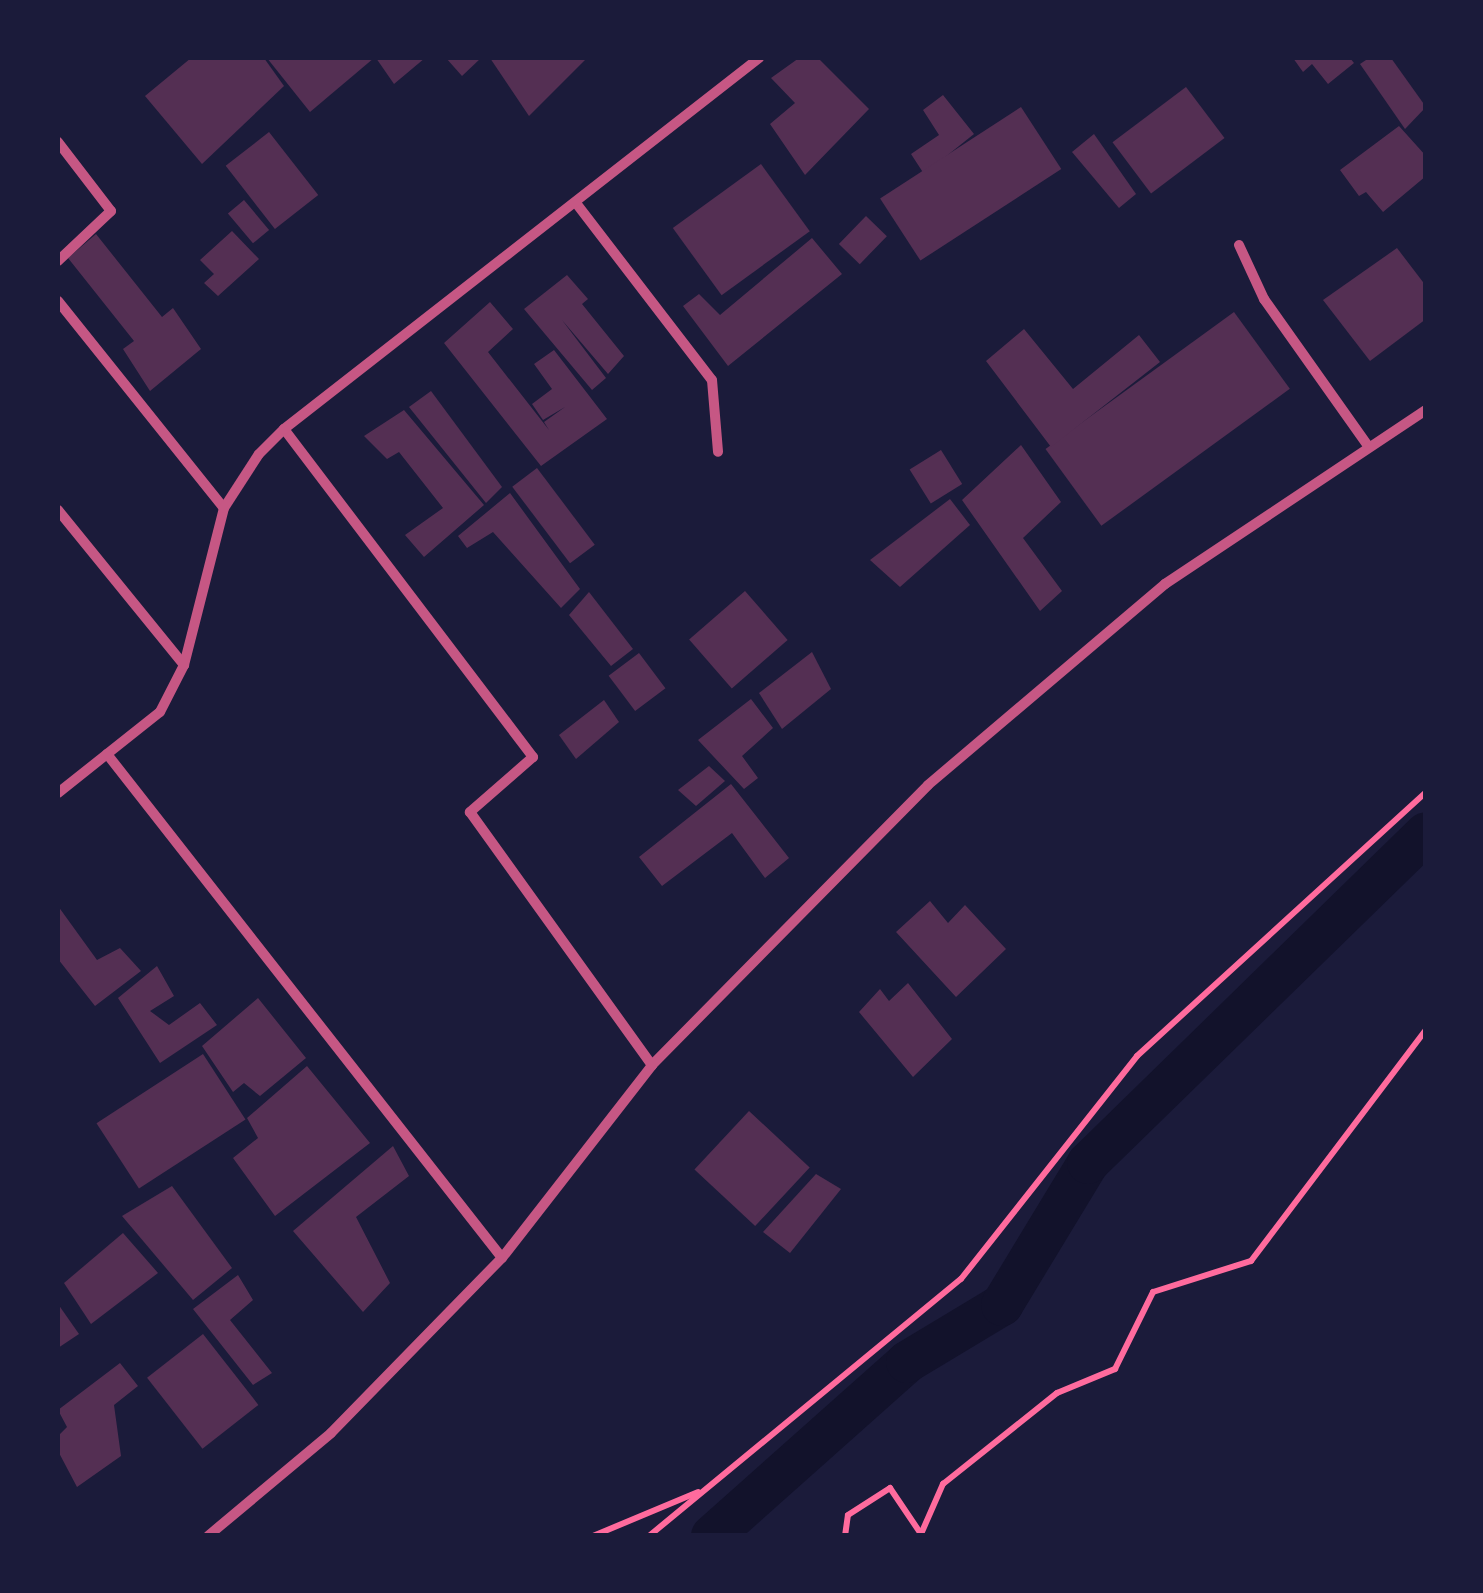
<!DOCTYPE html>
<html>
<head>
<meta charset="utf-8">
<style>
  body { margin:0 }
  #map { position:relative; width:1483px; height:1593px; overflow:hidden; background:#1b1b3a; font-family:Manrope,sans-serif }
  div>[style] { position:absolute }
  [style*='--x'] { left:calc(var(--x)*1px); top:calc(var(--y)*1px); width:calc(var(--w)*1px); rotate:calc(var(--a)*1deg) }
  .canal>* { height:42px; margin:-21px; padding:0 21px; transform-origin:21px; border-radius:21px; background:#12122b }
  .building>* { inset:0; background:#542f53; transform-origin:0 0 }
  .path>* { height:6px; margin:-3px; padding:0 3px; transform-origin:3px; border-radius:3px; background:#ff6b9d }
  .minor>* { height:10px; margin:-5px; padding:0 5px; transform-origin:5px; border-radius:5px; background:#c65784 }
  span { translate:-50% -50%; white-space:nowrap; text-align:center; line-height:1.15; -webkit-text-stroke:10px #1b1b3a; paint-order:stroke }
  .frame { position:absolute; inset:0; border:60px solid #1b1b3a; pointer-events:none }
</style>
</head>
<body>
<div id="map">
  <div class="canal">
    <div style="--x:712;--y:1536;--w:261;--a:-41.7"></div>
    <div style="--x:907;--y:1362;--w:111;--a:-31"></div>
    <div style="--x:1002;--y:1305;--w:166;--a:-58.8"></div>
    <div style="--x:1088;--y:1163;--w:472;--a:-44.3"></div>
  </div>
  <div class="building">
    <div style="clip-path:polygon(191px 58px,264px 58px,284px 86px,202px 164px,145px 96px)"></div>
    <div style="clip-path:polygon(267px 58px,374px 58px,310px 112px)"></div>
    <div style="clip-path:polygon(376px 58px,425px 58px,394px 84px)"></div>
    <div style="clip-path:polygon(446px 58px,481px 58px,462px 76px)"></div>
    <div style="clip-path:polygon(490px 58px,587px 58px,529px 116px)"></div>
    <div style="clip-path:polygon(799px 58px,818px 58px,869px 109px,805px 175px,770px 124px,795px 103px,771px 78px)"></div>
    <div style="clip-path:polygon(1293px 58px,1350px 58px,1354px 63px,1328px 84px,1312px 64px,1303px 72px)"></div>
    <div style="clip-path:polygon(1369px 58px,1391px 58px,1426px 107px,1405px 129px,1360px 64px)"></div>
    <div style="left:1186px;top:87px;width:64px;height:92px;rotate:53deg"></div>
    <div style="clip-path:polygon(943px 95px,974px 134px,924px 174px,911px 154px,939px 135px,923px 110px)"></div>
    <div style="left:1021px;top:107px;width:74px;height:168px;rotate:57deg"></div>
    <div style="clip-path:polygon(1399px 126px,1426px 156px,1426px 176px,1383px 212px,1366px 192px,1359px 196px,1340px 170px)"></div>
    <div style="left:269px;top:132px;width:80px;height:55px;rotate:52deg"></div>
    <div style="clip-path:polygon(1094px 134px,1136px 194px,1119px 208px,1072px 152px)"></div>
    <div style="left:761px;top:164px;width:83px;height:109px;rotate:54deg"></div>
    <div style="left:244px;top:200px;width:39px;height:21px;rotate:50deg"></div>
    <div style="left:866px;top:216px;width:29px;height:39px;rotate:44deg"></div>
    <div style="clip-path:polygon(232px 231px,259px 259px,218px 296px,204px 283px,214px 274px,200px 260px)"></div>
    <div style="clip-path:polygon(96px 234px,162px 317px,173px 308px,201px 349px,150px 391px,123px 349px,134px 341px,68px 258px)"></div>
    <div style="clip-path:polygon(812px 238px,842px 274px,728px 366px,683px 306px,699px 294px,720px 315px)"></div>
    <div style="clip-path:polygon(1397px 248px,1426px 286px,1426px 319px,1370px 361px,1323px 300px)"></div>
    <div style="clip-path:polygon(567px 275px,588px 299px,582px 304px,624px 356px,608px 374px,562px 320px,606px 378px,592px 390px,524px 309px)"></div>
    <div style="clip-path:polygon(490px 302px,513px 329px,488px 352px,549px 430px,544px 422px,565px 407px,543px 420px,532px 404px,552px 389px,534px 364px,554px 350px,607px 419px,541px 466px,444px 343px)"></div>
    <div style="left:1234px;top:312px;width:95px;height:233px;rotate:54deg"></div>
    <div style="clip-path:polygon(1024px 329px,1073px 389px,1139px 335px,1160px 362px,1051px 447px,986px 361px)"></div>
    <div style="clip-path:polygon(431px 391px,502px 487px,486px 503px,409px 407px)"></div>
    <div style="clip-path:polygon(404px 410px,484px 505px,424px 557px,405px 535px,443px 508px,399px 452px,387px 459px,364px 436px)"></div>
    <div style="clip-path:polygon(1021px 445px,1061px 502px,1023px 538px,1062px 591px,1040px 611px,962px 500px)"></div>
    <div style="left:941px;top:450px;width:40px;height:37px;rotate:58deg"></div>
    <div style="left:537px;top:468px;width:96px;height:31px;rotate:53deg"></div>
    <div style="clip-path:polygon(510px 493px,580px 589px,561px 608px,493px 532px,467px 548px,458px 536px)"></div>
    <div style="clip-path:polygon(950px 499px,970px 525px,900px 587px,870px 560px)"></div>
    <div style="left:745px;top:591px;width:65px;height:74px;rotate:49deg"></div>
    <div style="clip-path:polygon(589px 592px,633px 649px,611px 666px,569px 615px)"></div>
    <div style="clip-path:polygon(812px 652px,831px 689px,782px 729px,759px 693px)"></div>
    <div style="left:639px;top:653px;width:44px;height:38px;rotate:53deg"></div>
    <div style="clip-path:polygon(751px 699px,773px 728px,742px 756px,758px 778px,744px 789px,698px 740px)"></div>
    <div style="clip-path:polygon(604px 700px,619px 722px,576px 759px,559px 735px)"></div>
    <div style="clip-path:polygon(709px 766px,725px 781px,696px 806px,678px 790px)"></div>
    <div style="clip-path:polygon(731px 784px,789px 858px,765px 878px,732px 833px,662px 886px,639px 857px)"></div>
    <div style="clip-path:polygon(930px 901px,948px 923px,965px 905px,1006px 949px,956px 997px,896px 932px)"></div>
    <div style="clip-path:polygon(58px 906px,97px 960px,120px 948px,141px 971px,95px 1006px,58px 959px)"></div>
    <div style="clip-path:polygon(157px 966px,174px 996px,150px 1011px,169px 1025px,200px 1003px,217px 1025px,160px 1063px,118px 998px)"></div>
    <div style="clip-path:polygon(908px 983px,952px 1039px,913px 1077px,859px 1012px,880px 989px,889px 1001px)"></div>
    <div style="clip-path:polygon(258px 998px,306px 1058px,260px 1096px,244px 1083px,233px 1092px,202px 1046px)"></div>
    <div style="left:203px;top:1054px;width:78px;height:127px;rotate:57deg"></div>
    <div style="clip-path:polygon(307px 1066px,370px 1143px,275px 1216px,233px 1158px,258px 1138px,247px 1118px)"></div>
    <div style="left:749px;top:1111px;width:83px;height:80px;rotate:43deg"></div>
    <div style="clip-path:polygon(393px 1146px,409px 1176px,356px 1217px,390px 1283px,363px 1312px,293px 1231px)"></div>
    <div style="clip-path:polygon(816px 1174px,841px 1189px,790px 1253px,763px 1232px)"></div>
    <div style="clip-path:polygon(172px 1186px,232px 1268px,193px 1300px,122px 1216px)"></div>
    <div style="clip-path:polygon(123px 1233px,158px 1273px,91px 1324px,64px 1283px)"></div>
    <div style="clip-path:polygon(238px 1275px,253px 1300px,230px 1320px,272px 1373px,253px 1385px,193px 1309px)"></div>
    <div style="clip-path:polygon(58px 1304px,79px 1334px,58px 1348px)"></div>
    <div style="left:203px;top:1334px;width:90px;height:71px;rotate:52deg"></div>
    <div style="clip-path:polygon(120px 1363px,138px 1386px,114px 1405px,121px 1456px,77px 1487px,58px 1451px,58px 1436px,67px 1427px,58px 1410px)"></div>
  </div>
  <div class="path">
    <div style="--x:593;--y:1536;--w:114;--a:-22.7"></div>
    <div style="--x:649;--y:1536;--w:404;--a:-39.5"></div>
    <div style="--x:961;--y:1279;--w:284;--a:-51.7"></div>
    <div style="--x:1137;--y:1056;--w:391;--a:-42.4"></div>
    <div style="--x:845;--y:1536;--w:21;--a:-82"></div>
    <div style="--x:848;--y:1515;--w:50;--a:-32.7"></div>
    <div style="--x:890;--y:1488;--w:55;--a:56"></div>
    <div style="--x:921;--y:1534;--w:55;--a:-66.3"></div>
    <div style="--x:943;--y:1484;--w:146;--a:-38.6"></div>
    <div style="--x:1057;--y:1393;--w:63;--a:-22.5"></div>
    <div style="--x:1115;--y:1369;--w:86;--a:-63.7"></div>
    <div style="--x:1153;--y:1292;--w:103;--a:-17.6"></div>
    <div style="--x:1251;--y:1261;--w:290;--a:-52.9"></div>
  </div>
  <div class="minor">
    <div style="--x:58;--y:142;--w:87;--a:52.5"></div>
    <div style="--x:111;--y:211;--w:73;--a:136.7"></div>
    <div style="--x:576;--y:203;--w:223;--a:52.5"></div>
    <div style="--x:712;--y:380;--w:72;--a:85.2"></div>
    <div style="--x:1239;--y:245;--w:60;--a:65.2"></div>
    <div style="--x:1264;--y:299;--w:180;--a:54.7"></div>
    <div style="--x:58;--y:301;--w:265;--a:51.3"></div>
    <div style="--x:284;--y:429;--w:412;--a:52.8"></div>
    <div style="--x:533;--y:757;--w:84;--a:138.9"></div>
    <div style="--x:470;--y:812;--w:312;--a:54.3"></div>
    <div style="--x:58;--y:510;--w:200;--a:50.9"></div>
    <div style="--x:107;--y:754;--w:640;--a:51.91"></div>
    <div style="--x:58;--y:793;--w:130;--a:-38.5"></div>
    <div style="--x:160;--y:712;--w:53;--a:-62.9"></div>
    <div style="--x:184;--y:665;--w:162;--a:-75.7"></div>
    <div style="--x:224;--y:508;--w:64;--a:-57.1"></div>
    <div style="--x:259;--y:454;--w:35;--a:-45"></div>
    <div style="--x:284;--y:429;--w:603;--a:-37.99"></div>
    <div style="--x:208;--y:1536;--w:160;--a:-39.9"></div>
    <div style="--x:331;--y:1433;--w:245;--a:-45.7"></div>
    <div style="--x:502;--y:1258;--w:244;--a:-52.1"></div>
    <div style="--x:652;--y:1065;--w:393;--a:-45.4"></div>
    <div style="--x:928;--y:785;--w:311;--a:-40.3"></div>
    <div style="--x:1165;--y:584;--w:314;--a:-33.7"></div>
  </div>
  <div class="frame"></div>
</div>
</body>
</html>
